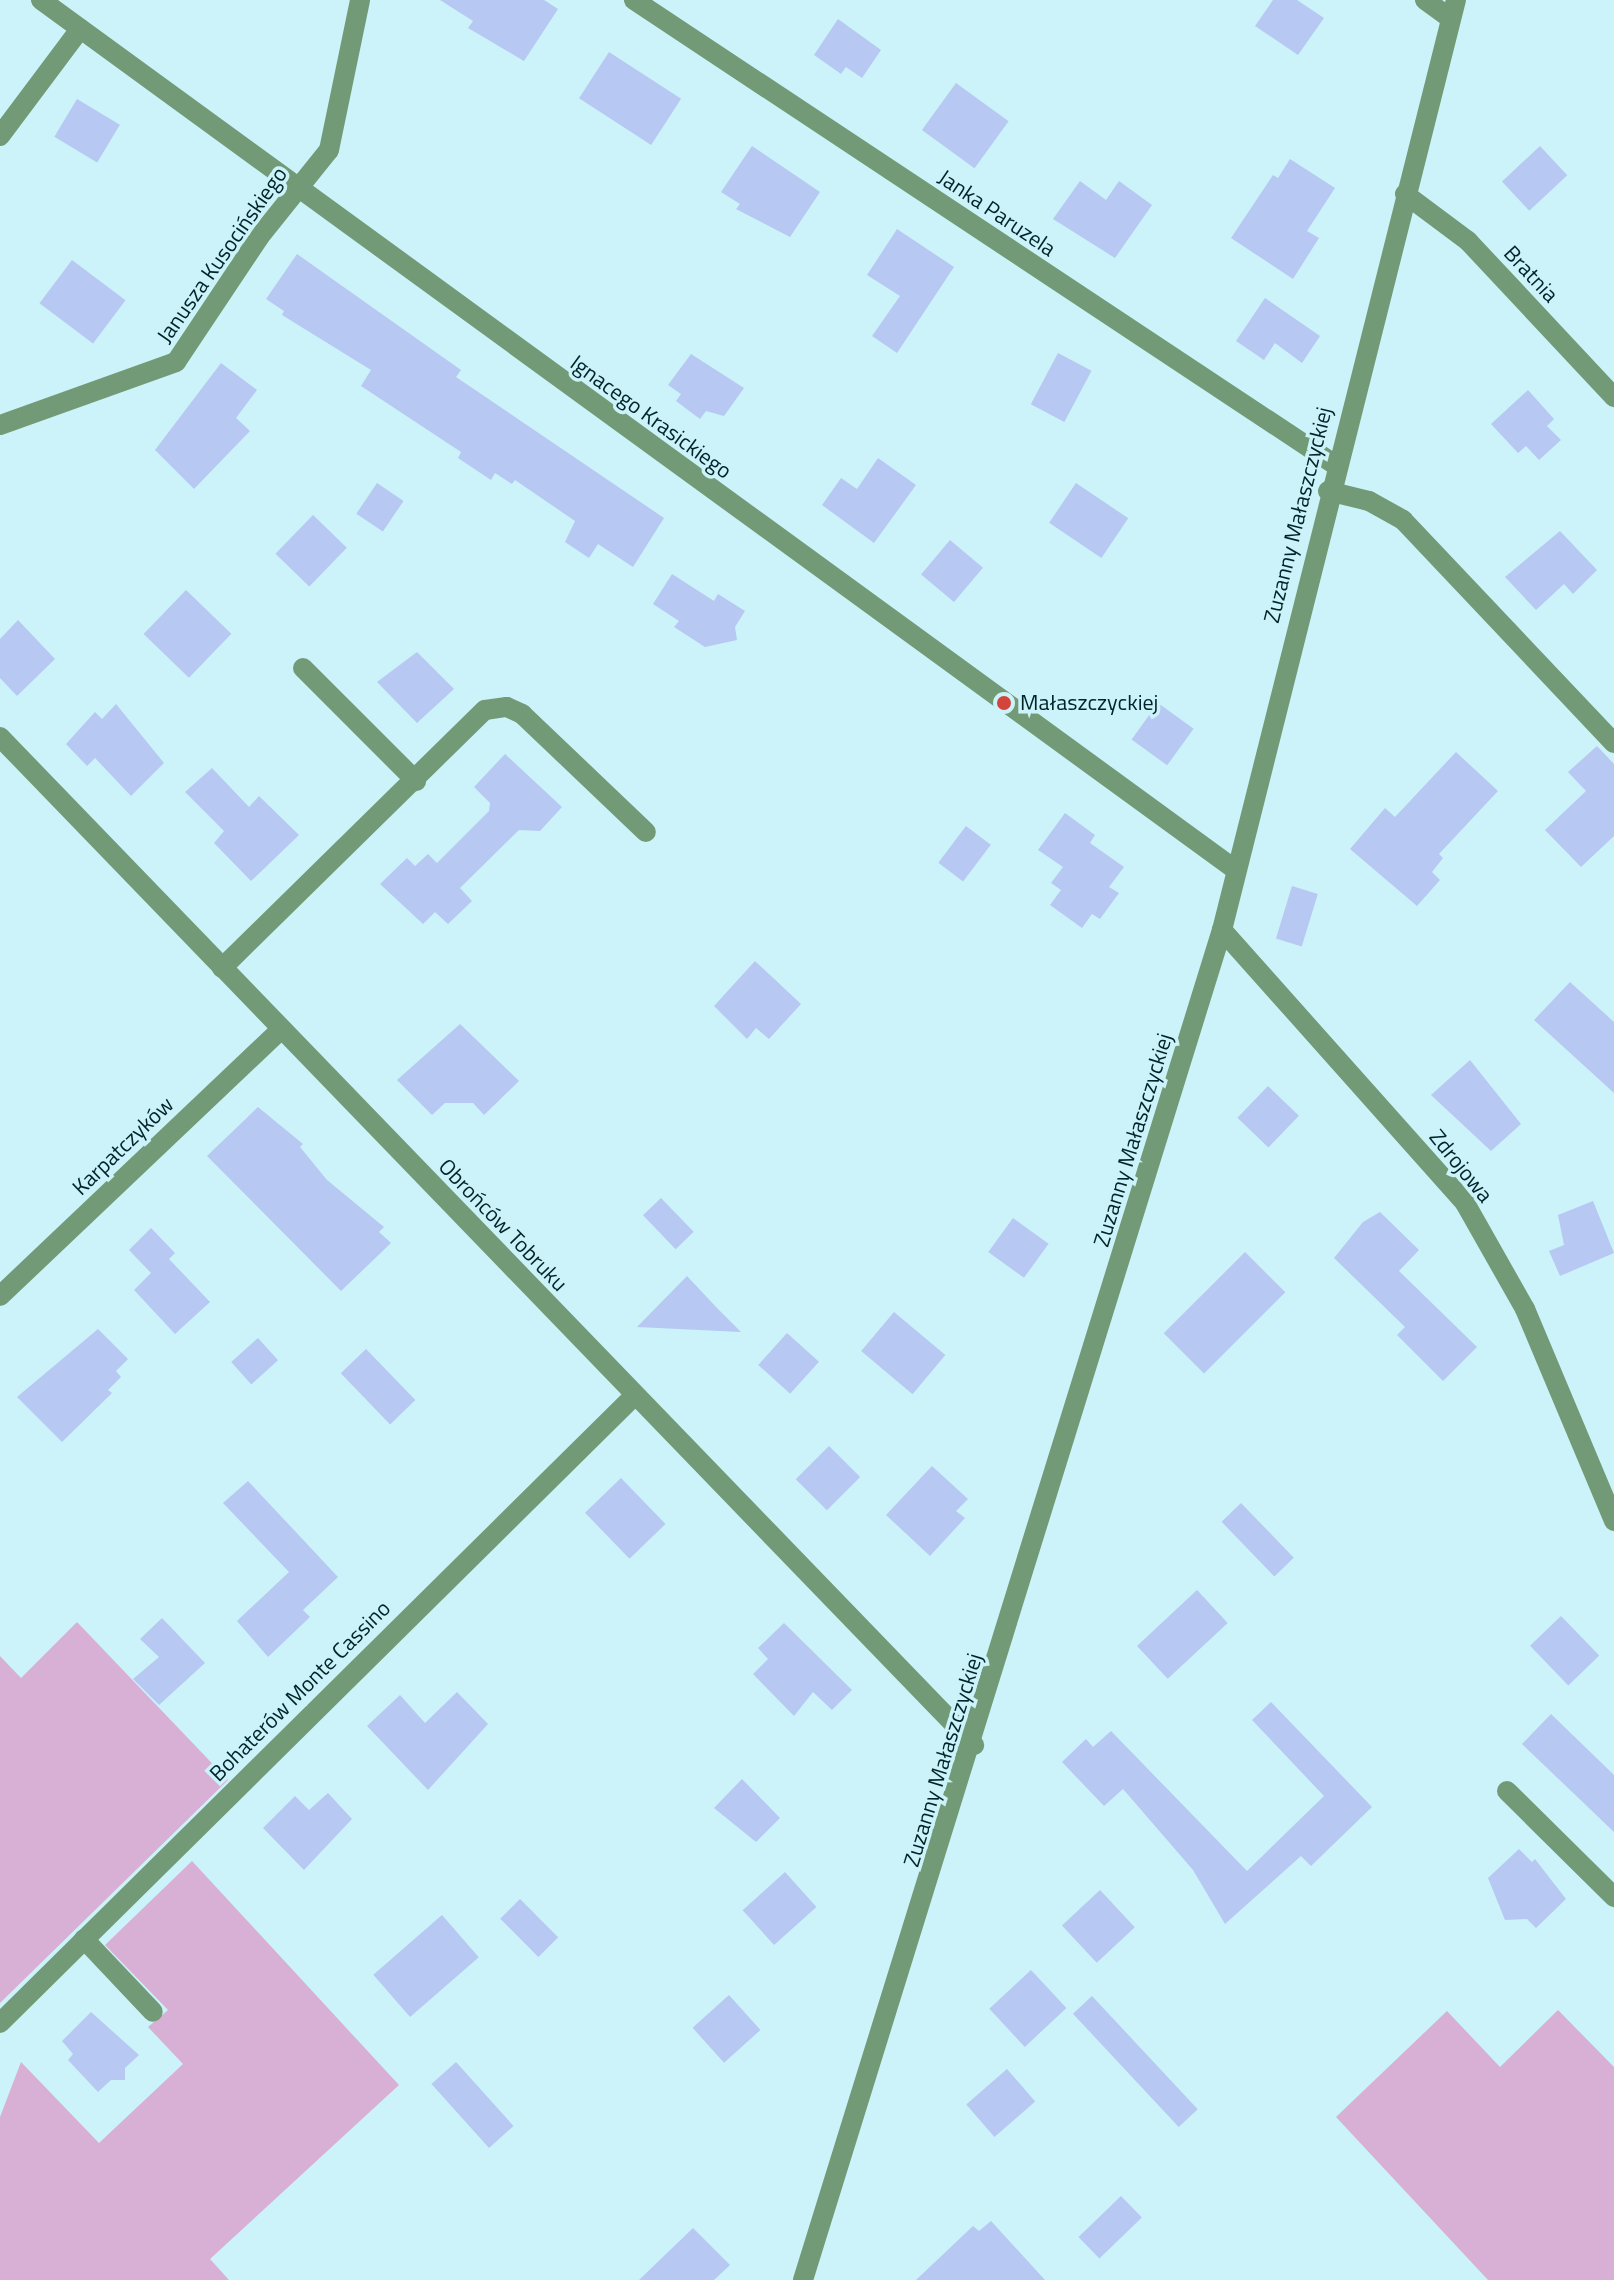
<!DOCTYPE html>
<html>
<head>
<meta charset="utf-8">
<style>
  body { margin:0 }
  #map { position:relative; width:1614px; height:2280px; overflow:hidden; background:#cbf3f9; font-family:"Titillium Web",sans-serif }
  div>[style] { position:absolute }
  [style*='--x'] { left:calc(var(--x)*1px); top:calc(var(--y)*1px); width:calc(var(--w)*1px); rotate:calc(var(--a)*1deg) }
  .green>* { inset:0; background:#d8b0d6 }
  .building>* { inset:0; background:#b7c8f3; transform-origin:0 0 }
  .service>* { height:20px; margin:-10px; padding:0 10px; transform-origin:10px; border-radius:10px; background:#739a77 }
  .minor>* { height:20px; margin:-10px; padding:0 10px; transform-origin:10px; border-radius:10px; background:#739a77 }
  .tertiary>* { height:20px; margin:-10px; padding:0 10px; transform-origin:10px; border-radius:10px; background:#739a77 }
  .dots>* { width:22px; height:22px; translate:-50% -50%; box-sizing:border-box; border:4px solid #cbf3f9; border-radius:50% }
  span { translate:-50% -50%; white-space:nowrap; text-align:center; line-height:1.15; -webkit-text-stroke:7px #cbf3f9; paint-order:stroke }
  .street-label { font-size:22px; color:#002429 }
  .poi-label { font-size:22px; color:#002429 }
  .left { translate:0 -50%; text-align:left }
</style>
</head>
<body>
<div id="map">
  <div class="green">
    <div style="clip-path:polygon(77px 1622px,228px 1780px,0 2003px,0 1656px,21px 1678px)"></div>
    <div style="clip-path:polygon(192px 1861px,399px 2085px,210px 2259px,229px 2280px,0 2280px,0 2117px,21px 2062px,99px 2143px,183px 2064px,148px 2027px,168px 2010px,105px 1945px)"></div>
    <div style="clip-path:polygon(1558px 2010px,1614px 2067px,1614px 2280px,1488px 2280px,1336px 2117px,1447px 2011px,1500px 2067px)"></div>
  </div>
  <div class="building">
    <div style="clip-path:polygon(440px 0,544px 0,558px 9px,524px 61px,468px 28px,473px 21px)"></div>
    <div style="clip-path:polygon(1273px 0,1297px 0,1324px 18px,1298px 55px,1255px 26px)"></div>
    <div style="clip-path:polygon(838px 19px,881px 50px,862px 78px,846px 67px,841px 74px,814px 55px)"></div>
    <div style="left:609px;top:52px;width:86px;height:55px;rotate:33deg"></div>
    <div style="left:956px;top:83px;width:65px;height:58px;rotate:36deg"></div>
    <div style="left:77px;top:99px;width:50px;height:44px;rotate:31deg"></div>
    <div style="clip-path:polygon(752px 146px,820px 192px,790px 237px,736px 209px,740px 204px,721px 192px)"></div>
    <div style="left:1540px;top:146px;width:40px;height:52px;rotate:47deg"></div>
    <div style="clip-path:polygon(1290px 159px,1335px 188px,1307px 231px,1319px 238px,1293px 279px,1231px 238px,1273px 175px,1278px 178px)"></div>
    <div style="clip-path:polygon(1080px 181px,1106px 200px,1119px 181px,1152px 205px,1115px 258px,1053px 219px)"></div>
    <div style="clip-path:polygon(897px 229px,954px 267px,897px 353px,872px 336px,900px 296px,867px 275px)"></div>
    <div style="clip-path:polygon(297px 254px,461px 370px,456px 377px,664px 518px,633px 567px,598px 544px,589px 558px,565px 542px,575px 521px,515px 480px,512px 484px,495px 473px,491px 480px,458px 458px,461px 452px,361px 386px,371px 370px,282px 315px,284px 311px,266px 299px)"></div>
    <div style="left:72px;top:260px;width:67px;height:54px;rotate:37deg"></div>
    <div style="clip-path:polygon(1265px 298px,1320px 336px,1302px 363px,1275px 343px,1264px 360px,1236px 341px)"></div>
    <div style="left:1058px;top:353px;width:38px;height:58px;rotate:28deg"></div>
    <div style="clip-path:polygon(691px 354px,744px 388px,724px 416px,706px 411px,700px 419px,676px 401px,681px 394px,668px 385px)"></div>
    <div style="clip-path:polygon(221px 363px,257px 390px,236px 418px,250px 431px,194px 489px,155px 450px)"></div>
    <div style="clip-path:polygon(1528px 390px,1554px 419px,1547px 426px,1561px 440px,1539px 460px,1526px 446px,1518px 453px,1491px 424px)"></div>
    <div style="clip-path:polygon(878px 458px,916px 485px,874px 543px,822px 505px,841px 478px,857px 489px)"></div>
    <div style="left:377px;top:483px;width:32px;height:37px;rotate:34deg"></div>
    <div style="left:1076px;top:483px;width:63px;height:48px;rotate:34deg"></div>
    <div style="left:313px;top:515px;width:47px;height:54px;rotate:44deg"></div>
    <div style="clip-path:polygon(1560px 531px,1597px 570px,1573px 594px,1564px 584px,1536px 610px,1505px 577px)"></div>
    <div style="left:950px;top:540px;width:43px;height:45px;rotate:40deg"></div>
    <div style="clip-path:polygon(672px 574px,714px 601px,718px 594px,745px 611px,735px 627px,737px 640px,705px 647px,674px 627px,679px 621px,653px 604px)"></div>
    <div style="left:186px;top:590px;width:63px;height:61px;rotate:44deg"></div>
    <div style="clip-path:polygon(18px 620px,55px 659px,17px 696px,0 678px,0 639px)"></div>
    <div style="clip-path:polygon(417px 652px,454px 689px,417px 723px,377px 682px)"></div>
    <div style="left:1158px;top:703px;width:44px;height:45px;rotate:36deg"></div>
    <div style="clip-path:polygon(116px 704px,164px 763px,131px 796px,95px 758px,87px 766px,66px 744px,95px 712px,102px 719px)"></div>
    <div style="clip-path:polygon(1597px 746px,1614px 764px,1614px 836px,1581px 867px,1545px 830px,1586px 791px,1568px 772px)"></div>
    <div style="clip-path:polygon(1456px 752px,1498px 791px,1439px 854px,1443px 858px,1432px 872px,1440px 880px,1417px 906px,1350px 849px,1385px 808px,1395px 817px)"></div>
    <div style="clip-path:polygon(505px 754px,562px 807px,540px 831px,519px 830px,460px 888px,472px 901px,448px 924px,435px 912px,423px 924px,380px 884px,407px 858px,415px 866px,428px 854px,437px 863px,489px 811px,490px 803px,474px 787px)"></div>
    <div style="clip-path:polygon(212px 768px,249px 807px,259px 796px,299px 835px,251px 881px,214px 843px,224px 831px,185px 792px)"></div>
    <div style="clip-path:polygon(1065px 813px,1095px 835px,1090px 843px,1124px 867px,1109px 887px,1119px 893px,1100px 919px,1092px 914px,1082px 928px,1050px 905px,1061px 890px,1051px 883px,1063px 867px,1038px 850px)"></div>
    <div style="left:966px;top:826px;width:31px;height:46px;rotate:37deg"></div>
    <div style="left:1292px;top:886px;width:27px;height:55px;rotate:17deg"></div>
    <div style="clip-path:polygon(755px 961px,801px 1004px,769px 1039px,756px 1028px,747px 1039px,714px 1006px)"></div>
    <div style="clip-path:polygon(1570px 982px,1614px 1022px,1614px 1093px,1534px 1020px)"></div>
    <div style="clip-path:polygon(460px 1024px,519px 1081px,484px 1115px,473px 1103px,445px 1103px,432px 1115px,397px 1080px)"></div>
    <div style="clip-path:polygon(1470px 1060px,1521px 1124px,1491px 1151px,1431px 1095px)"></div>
    <div style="left:1268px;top:1086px;width:43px;height:44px;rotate:44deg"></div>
    <div style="clip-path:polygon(258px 1107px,303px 1144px,300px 1147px,327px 1180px,384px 1227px,379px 1232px,391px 1243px,341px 1291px,207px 1156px)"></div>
    <div style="left:661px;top:1198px;width:47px;height:25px;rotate:46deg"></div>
    <div style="clip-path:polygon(1593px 1201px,1614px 1253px,1560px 1276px,1549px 1251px,1564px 1245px,1558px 1215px)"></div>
    <div style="clip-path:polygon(1380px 1212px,1419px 1250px,1399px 1271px,1477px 1347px,1443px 1381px,1397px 1335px,1405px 1327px,1334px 1258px,1363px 1222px)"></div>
    <div style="left:1013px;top:1218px;width:44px;height:42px;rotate:36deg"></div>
    <div style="clip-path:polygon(151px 1228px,175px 1253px,169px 1259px,210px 1302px,175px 1334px,134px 1290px,151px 1273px,129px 1250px)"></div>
    <div style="left:1245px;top:1252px;width:57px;height:115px;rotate:45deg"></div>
    <div style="clip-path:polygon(687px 1276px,717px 1308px,741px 1332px,637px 1327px)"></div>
    <div style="left:894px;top:1312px;width:67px;height:51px;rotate:40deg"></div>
    <div style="clip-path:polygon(98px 1329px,128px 1359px,116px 1371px,121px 1377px,108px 1390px,112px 1393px,62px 1442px,17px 1397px)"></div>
    <div style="left:787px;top:1333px;width:43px;height:43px;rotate:42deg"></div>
    <div style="left:258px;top:1338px;width:30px;height:36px;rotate:48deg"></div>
    <div style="left:366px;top:1349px;width:71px;height:35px;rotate:46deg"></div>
    <div style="left:829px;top:1446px;width:44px;height:47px;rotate:45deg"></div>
    <div style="clip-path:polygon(932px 1466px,968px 1499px,956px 1511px,965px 1518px,930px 1556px,886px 1515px)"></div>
    <div style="left:621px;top:1478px;width:64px;height:50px;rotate:46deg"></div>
    <div style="clip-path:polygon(248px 1481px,338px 1577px,303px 1610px,310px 1617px,268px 1657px,237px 1621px,289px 1572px,223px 1503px)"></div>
    <div style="left:1241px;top:1503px;width:76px;height:27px;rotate:46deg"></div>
    <div style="left:1197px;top:1590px;width:45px;height:82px;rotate:47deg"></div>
    <div style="left:1561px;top:1616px;width:55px;height:43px;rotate:46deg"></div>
    <div style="clip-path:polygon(162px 1618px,205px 1663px,159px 1705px,133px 1679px,159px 1657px,140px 1639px)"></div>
    <div style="clip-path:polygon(784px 1623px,852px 1690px,832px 1710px,813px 1692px,794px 1716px,753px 1674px,768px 1659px,758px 1648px)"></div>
    <div style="clip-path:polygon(457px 1692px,488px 1724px,428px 1790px,367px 1726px,400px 1695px,425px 1723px)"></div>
    <div style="clip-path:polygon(1271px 1702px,1372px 1807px,1311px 1866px,1301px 1856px,1225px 1924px,1193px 1870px,1123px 1789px,1104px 1806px,1062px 1762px,1086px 1739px,1093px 1747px,1111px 1731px,1247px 1871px,1324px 1796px,1252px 1720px)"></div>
    <div style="clip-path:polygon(1551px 1714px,1614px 1775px,1614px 1832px,1522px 1744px)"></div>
    <div style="clip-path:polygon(742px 1779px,780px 1818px,756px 1842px,714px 1808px)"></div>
    <div style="clip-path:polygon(328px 1793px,352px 1819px,304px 1870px,263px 1828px,295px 1796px,309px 1810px)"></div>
    <div style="clip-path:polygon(1519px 1849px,1532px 1862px,1535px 1859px,1566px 1899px,1536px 1928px,1527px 1919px,1505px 1920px,1488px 1878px)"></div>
    <div style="left:785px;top:1872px;width:47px;height:57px;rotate:48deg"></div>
    <div style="left:1100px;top:1890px;width:51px;height:52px;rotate:47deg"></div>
    <div style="left:520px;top:1899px;width:54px;height:28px;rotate:45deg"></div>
    <div style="left:442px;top:1915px;width:56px;height:91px;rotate:49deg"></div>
    <div style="left:1031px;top:1970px;width:52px;height:57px;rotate:47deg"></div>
    <div style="left:729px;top:1995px;width:47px;height:49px;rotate:48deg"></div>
    <div style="left:1092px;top:1996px;width:155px;height:26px;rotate:47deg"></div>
    <div style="clip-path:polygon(91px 2012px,139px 2055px,125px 2068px,125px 2080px,111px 2080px,98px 2092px,68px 2060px,73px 2054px,62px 2041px)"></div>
    <div style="left:456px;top:2062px;width:86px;height:33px;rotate:48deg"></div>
    <div style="left:1007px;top:2069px;width:43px;height:54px;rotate:49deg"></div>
    <div style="left:1121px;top:2196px;width:30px;height:59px;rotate:46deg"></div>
    <div style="clip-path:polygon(991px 2221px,1045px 2280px,916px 2280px,973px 2226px,979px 2231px)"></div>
    <div style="clip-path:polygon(693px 2228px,730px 2265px,714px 2280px,639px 2280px)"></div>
  </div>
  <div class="service">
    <div style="--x:1425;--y:0;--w:31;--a:36"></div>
    <div style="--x:1328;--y:491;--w:42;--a:13.7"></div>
    <div style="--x:1369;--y:501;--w:39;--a:29"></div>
    <div style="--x:1403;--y:520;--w:307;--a:46.6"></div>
    <div style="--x:303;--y:668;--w:160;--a:45"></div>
    <div style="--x:222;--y:968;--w:368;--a:-44.5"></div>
    <div style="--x:485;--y:710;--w:22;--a:-8"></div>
    <div style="--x:507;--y:707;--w:17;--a:25"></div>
    <div style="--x:522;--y:714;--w:171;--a:43.6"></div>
    <div style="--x:1507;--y:1791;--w:151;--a:44.7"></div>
    <div style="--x:84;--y:1939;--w:100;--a:46.6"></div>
  </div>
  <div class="minor">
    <div style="--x:41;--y:0;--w:1478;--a:36.06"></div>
    <div style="--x:634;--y:0;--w:840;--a:33.54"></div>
    <div style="--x:0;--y:136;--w:134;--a:-53.2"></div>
    <div style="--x:1405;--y:194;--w:79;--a:36.7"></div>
    <div style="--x:1468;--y:241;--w:214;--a:46.9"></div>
    <div style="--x:0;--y:425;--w:187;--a:-19.7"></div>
    <div style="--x:176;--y:362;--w:151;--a:-56.3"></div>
    <div style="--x:260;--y:236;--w:110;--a:-51.3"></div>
    <div style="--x:329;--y:150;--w:153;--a:-78.3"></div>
    <div style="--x:0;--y:737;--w:1402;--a:45.98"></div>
    <div style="--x:1222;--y:930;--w:365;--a:48.3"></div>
    <div style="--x:1465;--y:1203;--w:122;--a:60.5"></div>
    <div style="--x:1525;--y:1309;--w:230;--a:67.2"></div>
    <div style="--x:0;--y:1296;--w:385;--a:-43.5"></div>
    <div style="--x:0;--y:2023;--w:893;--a:-44.68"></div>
  </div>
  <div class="tertiary">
    <div style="--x:803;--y:2280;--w:1414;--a:-72.76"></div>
    <div style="--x:1222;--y:930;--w:959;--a:-75.88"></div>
  </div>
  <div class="dots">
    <div style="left:1004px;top:703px;background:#d3453c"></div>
  </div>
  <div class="street-label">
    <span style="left:997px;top:213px;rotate:34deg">Janka Paruzela</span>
    <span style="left:222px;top:255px;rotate:-55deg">Janusza Kusocińskiego</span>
    <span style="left:1531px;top:274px;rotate:47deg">Bratnia</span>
    <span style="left:651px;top:417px;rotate:36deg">Ignacego Krasickiego</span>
    <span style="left:1298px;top:515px;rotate:-76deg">Zuzanny Małaszczyckiej</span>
    <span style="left:1133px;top:1140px;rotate:-73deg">Zuzanny Małaszczyckiej</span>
    <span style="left:123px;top:1146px;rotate:-44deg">Karpatczyków</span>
    <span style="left:1461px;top:1166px;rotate:51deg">Zdrojowa</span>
    <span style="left:503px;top:1225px;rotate:46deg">Obrońców Tobruku</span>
    <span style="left:300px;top:1691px;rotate:-45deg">Bohaterów Monte Cassino</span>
    <span style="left:943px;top:1760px;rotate:-73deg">Zuzanny Małaszczyckiej</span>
  </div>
  <div class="poi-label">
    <span class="left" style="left:1020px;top:703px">Małaszczyckiej</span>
  </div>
</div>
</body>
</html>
